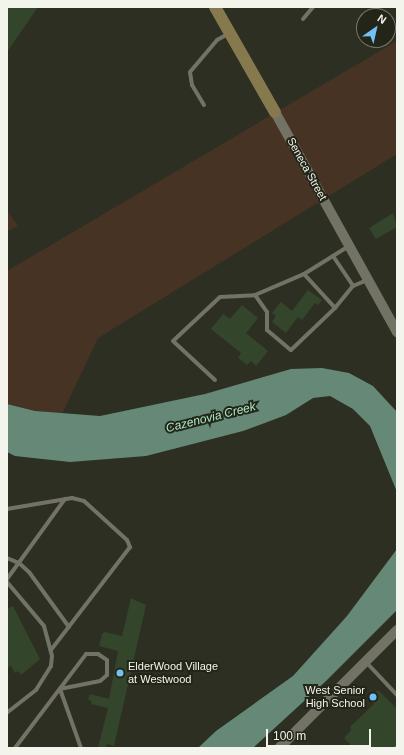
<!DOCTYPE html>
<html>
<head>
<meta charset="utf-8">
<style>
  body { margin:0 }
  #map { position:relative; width:404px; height:755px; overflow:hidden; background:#2e2f23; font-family:Arial,sans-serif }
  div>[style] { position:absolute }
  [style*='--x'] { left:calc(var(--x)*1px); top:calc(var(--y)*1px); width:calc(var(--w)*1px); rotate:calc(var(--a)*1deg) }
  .green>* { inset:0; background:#473324 }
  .water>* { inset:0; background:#658976 }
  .building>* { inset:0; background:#33452a }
  .service>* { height:4px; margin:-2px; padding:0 2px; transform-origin:2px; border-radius:2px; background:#727365 }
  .tertiary>* { height:10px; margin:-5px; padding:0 5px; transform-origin:5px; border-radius:5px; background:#727365 }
  .secondary>* { height:12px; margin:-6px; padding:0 6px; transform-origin:6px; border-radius:6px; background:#86794d }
  .dots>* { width:11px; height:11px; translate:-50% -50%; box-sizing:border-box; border:2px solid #242519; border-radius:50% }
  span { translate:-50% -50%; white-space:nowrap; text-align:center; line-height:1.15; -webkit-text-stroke:4px #242519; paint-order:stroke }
  .street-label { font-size:11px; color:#f3f4ec }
  .poi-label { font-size:11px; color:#f3f4ec }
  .left { translate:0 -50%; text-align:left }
  .right { translate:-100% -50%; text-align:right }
  .water-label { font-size:12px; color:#a9eac8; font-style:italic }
  .frame { position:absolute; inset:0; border:8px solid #f3f4ec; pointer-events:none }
  .north { position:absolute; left:356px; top:8px; width:40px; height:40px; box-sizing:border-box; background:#242519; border:1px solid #77786d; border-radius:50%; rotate:34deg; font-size:11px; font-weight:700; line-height:16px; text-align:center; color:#f3f4ec }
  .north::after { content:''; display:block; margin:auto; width:14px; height:18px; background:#71c1f4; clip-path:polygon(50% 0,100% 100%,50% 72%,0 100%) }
  .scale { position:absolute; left:266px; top:729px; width:105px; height:18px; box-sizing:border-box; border:2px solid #f3f4ec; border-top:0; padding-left:5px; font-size:12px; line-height:14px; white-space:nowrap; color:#f3f4ec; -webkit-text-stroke:3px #242519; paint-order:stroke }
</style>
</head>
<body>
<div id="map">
  <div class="green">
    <div style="clip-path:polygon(397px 41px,397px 154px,98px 338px,62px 414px,35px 411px,7px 404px,7px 271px)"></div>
    <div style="clip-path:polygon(7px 210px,18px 226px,7px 231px)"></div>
  </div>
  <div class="water">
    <div style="clip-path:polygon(322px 368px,349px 373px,373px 386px,397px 412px,397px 492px,370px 426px,353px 409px,330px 396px,313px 398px,286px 415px,243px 431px,146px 456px,70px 462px,15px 456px,7px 452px,7px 404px,35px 411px,100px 416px,205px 394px,291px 369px)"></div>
    <div style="clip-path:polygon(397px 549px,397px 610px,327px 680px,253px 748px,198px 748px,216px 731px,293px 676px,347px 616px)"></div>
  </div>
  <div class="building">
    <div style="clip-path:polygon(7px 7px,38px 7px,7px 52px)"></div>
    <div style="clip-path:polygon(393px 213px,397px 227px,376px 239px,369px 228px)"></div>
    <div style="clip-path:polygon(308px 290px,322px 300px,318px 305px,315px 303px,302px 320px,298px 317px,286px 333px,272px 322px,276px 316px,272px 313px,281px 302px,292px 311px)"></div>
    <div style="clip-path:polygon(242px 305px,258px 318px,246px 333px,268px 351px,256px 366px,251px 361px,247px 365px,238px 358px,241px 353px,211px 329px,223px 314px,230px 319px)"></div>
    <div style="clip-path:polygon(131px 598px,146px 605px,114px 746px,107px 744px,106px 748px,98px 748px,108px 708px,91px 704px,92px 701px,88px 700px,90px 694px,109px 699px,118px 651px,99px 646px,102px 634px,105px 632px,122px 636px)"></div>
    <div style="clip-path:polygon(13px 606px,40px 659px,21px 675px,18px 671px,15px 673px,11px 666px,7px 668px,7px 609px)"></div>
    <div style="clip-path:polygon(378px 690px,397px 709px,397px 744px,393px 748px,354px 748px,344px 738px,351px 730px,350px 727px,374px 704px,369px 699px)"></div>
  </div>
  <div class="service">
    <div style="--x:303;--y:19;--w:16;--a:-50"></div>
    <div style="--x:204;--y:105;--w:23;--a:-121"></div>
    <div style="--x:192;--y:85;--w:13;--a:-99"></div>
    <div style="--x:190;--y:72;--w:42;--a:-49.8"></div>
    <div style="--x:217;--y:40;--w:13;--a:-29"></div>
    <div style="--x:333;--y:256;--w:36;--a:56"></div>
    <div style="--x:304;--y:274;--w:46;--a:47.6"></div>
    <div style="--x:255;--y:295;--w:21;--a:55"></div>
    <div style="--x:267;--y:312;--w:18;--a:90"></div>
    <div style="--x:267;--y:330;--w:31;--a:40"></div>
    <div style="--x:291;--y:350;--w:61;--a:-43.7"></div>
    <div style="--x:335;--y:308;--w:28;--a:-51"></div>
    <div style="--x:353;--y:286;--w:15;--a:-23"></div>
    <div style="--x:215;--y:380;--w:57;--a:-137.1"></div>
    <div style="--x:173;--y:341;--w:64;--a:-43.1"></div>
    <div style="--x:220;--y:297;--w:35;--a:-3"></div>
    <div style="--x:255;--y:295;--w:53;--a:-23.2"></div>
    <div style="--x:304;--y:274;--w:53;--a:-31.9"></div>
    <div style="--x:7;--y:509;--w:66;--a:-9.6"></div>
    <div style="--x:72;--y:498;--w:12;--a:14"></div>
    <div style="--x:84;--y:501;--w:58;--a:42.2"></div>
    <div style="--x:127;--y:540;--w:8;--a:67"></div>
    <div style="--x:130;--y:547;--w:130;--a:127.5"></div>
    <div style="--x:7;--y:558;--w:13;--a:23"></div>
    <div style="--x:19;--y:563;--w:13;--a:42"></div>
    <div style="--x:29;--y:572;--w:68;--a:54"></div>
    <div style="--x:7;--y:579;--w:99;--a:-54.1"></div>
    <div style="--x:7;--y:582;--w:57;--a:49.9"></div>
    <div style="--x:44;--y:626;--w:31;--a:75"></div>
    <div style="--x:52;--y:656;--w:10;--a:96"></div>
    <div style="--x:51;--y:666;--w:28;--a:122"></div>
    <div style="--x:36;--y:690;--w:37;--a:142"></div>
    <div style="--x:366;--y:662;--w:45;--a:46.8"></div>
    <div style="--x:60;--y:689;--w:63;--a:70.4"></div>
    <div style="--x:15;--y:748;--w:118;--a:-52.9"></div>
    <div style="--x:86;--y:654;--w:12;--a:0"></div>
    <div style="--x:98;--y:654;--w:11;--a:34"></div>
    <div style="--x:107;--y:660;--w:15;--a:90"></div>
    <div style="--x:107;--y:675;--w:9;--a:139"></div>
    <div style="--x:100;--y:681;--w:41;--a:168.7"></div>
    <div style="--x:396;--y:748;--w:1;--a:-45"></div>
  </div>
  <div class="tertiary">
    <div style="--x:275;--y:112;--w:252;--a:61"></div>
    <div style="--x:279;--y:748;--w:167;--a:-45"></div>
  </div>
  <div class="secondary">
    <div style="--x:215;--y:7;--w:121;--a:60.3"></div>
  </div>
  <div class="dots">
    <div style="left:120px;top:673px;background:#71c1f4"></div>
    <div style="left:373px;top:697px;background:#71c1f4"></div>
  </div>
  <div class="street-label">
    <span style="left:307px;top:169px;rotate:61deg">Seneca Street</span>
  </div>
  <div class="poi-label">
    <span class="left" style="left:128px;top:673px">ElderWood Village<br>at Westwood</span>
    <span class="right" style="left:365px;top:697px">West Senior<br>High School</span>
  </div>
  <div class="water-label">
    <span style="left:211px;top:418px;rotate:-14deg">Cazenovia Creek</span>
  </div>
  <div class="frame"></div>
  <div class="north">N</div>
  <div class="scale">100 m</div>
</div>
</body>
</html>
